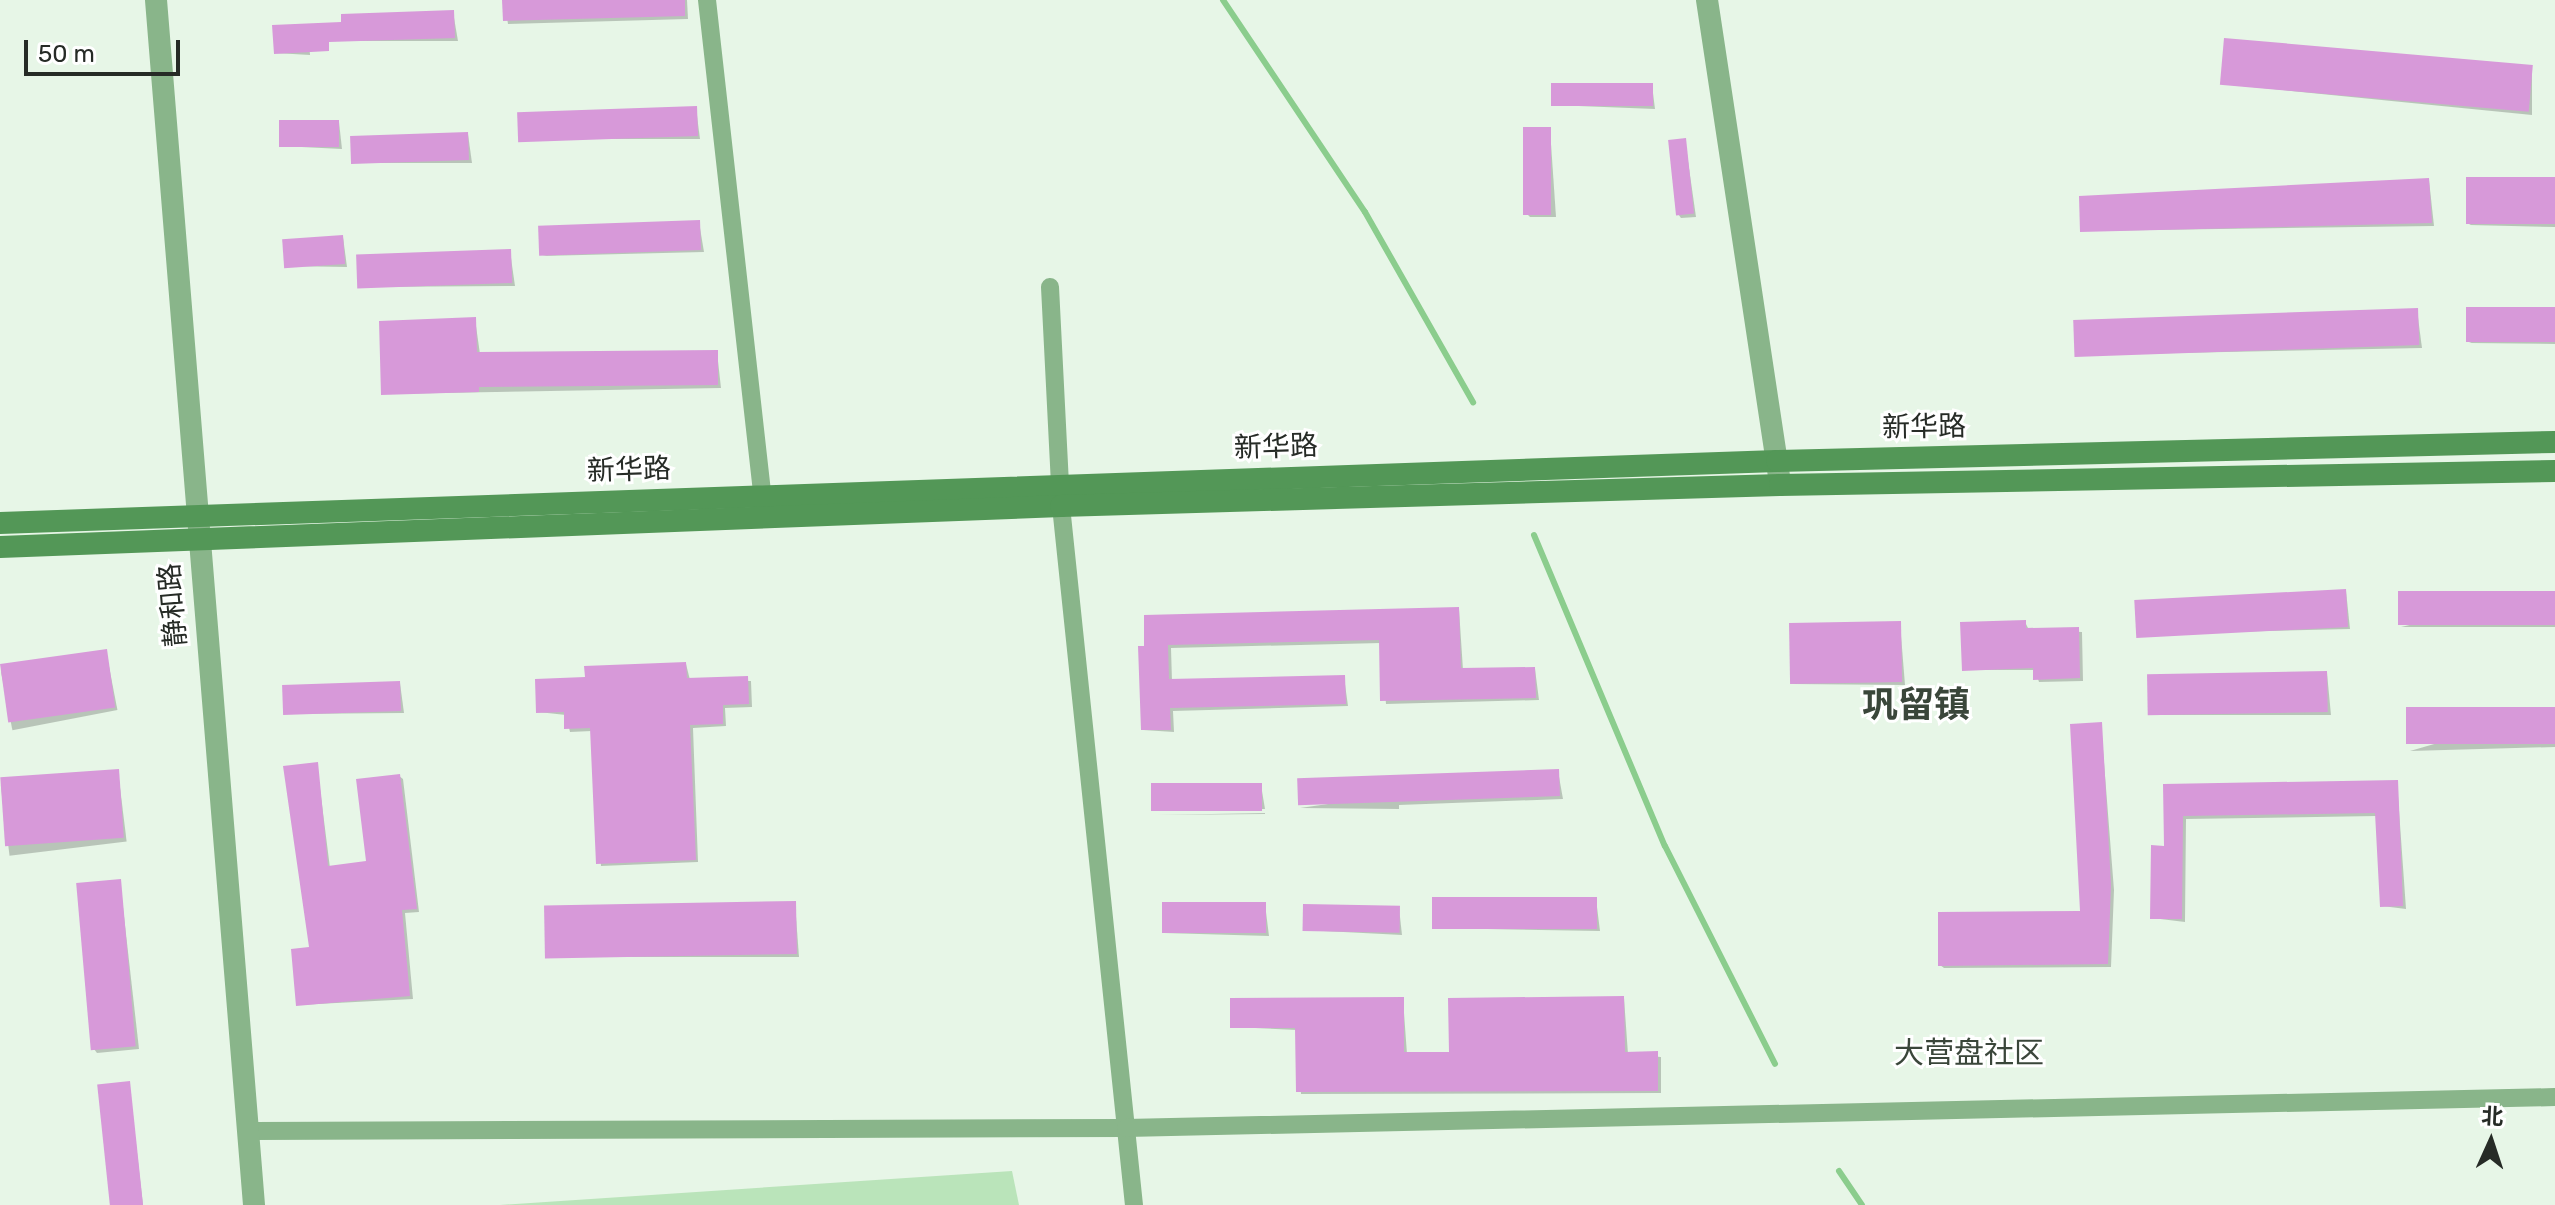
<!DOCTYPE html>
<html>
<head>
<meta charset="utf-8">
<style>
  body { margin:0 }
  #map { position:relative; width:2555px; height:1205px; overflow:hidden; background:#e7f6e7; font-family:Rubik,"Noto Sans SC",sans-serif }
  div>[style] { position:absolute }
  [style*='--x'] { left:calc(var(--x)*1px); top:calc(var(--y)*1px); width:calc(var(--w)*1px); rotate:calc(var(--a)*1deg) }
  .green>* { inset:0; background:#bae4ba }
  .shadow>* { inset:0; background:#0003; transform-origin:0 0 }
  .stream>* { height:6px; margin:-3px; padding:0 3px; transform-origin:3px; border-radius:3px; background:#8bcd8d }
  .building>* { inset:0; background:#d799d9; transform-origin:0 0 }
  .minor>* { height:18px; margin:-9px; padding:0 9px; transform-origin:9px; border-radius:9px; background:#89b58a }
  .tertiary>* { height:22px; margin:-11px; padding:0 11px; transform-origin:11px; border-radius:11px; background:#89b58a }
  .secondary>* { height:22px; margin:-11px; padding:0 11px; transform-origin:11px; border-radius:11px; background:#539757 }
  span { translate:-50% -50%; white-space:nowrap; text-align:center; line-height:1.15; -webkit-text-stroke:6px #fff; paint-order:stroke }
  .street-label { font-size:28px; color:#262b26 }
  .neighbourhood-label { font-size:30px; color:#3a463a }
  .district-label { font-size:36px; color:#3a463a; font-weight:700 }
  .north { position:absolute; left:2451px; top:1101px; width:80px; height:80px; -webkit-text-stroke:6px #fff; paint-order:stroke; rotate:3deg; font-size:22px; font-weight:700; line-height:32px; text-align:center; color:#262b26 }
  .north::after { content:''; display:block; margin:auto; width:28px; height:36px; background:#262b26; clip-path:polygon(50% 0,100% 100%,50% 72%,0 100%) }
  .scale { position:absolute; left:24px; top:40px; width:156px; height:36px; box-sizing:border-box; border:4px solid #262b26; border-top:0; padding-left:10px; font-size:24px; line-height:28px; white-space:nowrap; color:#262b26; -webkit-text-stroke:6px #fff; paint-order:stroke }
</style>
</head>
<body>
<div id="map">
  <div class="green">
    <div style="clip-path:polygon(1012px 1171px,1019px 1205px,500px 1205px)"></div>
  </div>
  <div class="shadow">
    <div style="clip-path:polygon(504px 0,687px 0,688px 19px,508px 24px)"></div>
    <div style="clip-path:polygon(453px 12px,458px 41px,331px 41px)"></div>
    <div style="clip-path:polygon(308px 29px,310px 55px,275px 53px)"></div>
    <div style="clip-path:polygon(2532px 67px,2532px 115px,2222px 84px)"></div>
    <div style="clip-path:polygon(1652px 85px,1655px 109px,1553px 105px)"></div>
    <div style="clip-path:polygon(696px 108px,700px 139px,520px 139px)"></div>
    <div style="clip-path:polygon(339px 122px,342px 149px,281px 146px)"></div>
    <div style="clip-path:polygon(1550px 129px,1556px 217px,1530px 217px,1527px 214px)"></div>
    <div style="clip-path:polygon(468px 134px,472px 163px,353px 163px)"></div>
    <div style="clip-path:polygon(1685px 140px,1696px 217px,1681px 218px,1678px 214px)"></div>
    <div style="clip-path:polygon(2555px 179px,2555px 227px,2469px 225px)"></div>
    <div style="clip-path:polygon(2429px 180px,2434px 226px,2082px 231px)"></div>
    <div style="clip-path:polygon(699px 222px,704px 252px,542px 256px)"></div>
    <div style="clip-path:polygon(343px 237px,347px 267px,285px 266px)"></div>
    <div style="clip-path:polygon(510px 251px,515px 286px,359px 287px)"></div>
    <div style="clip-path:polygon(2555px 309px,2555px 344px,2469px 343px)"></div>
    <div style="clip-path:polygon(2417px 310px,2422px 348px,2076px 355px)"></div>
    <div style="clip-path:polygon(475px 319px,480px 354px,717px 352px,721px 388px,383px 394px)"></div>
    <div style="clip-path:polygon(2346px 591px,2350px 629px,2138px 634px)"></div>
    <div style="clip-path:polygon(2555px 591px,2555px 627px,2401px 627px)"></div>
    <div style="clip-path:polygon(1459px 609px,1463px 670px,1535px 669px,1539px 700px,1386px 704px,1381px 643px,1171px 648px,1172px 681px,1344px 677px,1348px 706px,1173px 711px,1174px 732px,1143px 730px,1146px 617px)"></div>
    <div style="clip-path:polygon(2025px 622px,2029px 630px,2082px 632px,2083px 681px,2039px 682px,2035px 670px,1964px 670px)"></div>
    <div style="clip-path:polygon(1900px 623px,1905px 685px,1792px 684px)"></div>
    <div style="left:106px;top:651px;width:60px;height:107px;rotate:79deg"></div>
    <div style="clip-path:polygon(686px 664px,690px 680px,751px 681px,752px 707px,725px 708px,726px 726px,693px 728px,698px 862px,601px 866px,592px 731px,570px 732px,566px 715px,538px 712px,587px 679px)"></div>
    <div style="clip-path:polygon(2327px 673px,2331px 715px,2149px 715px)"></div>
    <div style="clip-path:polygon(400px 683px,404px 713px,285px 714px)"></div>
    <div style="clip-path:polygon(2555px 709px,2555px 747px,2410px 751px)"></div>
    <div style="clip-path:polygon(2101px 724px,2114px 890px,2111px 967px,1944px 968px,1940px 965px,2082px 913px)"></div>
    <div style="clip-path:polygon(317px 765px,330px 868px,368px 863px,399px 776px,403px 779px,419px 912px,405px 913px,413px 999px,298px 1005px,311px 949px)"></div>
    <div style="left:118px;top:771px;width:71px;height:118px;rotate:83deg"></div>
    <div style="clip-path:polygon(1558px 771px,1563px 799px,1399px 805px,1399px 809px,1300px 808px)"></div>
    <div style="clip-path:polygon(2397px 782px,2406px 909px,2382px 906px,2377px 816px,2186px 819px,2185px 922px,2152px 918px,2166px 848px,2165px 786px)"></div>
    <div style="clip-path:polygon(1261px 785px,1265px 809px,1154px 811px)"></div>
    <div style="clip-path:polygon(1265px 813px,1265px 814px,1156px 815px)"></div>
    <div style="clip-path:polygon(120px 881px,139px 1049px,97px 1053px,94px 1049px)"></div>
    <div style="clip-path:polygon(1596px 899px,1600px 931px,1434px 928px)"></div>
    <div style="clip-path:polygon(795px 903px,799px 957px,547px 957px)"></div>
    <div style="clip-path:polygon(1265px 904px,1269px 936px,1164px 933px)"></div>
    <div style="clip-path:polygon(1399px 908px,1402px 935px,1304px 930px)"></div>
    <div style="clip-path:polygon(1624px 998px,1628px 1054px,1661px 1057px,1661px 1093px,1301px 1094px,1297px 1030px,1232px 1027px,1403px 999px,1407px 1054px,1451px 1054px)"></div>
    <div style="clip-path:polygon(129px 1083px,143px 1205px,111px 1205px)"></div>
  </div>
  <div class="stream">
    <div style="--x:1223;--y:0;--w:255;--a:56.2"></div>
    <div style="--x:1365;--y:212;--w:219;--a:60.4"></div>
    <div style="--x:1534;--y:535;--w:337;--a:67.2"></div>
    <div style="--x:1665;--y:846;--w:244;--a:63.2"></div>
    <div style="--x:1839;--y:1171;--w:41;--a:55.9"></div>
  </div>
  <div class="building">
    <div style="clip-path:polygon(502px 0,685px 0,685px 16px,503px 21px)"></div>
    <div style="clip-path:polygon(454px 10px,455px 38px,329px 42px,329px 51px,274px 54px,272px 25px,341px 22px,341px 14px)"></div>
    <div style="left:2224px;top:38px;width:310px;height:47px;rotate:5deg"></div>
    <div style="left:1551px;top:83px;width:102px;height:23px"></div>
    <div style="left:697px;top:106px;width:30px;height:180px;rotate:88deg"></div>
    <div style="left:279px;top:120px;width:60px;height:27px"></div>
    <div style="left:1523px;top:127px;width:28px;height:88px"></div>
    <div style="left:468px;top:132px;width:28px;height:118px;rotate:88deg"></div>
    <div style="left:1686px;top:138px;width:76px;height:18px;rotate:84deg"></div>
    <div style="left:2555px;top:177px;width:47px;height:89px;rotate:90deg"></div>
    <div style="clip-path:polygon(2429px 178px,2432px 223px,2080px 232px,2079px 196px)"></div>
    <div style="left:700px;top:220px;width:30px;height:162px;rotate:88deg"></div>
    <div style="left:343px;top:235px;width:29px;height:61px;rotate:86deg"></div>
    <div style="left:511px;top:249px;width:34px;height:155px;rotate:88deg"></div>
    <div style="left:2555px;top:307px;width:35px;height:89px;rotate:90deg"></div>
    <div style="left:2418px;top:308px;width:37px;height:345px;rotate:88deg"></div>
    <div style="clip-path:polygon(476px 317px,477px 352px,718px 350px,718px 385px,479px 387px,479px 392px,381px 395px,379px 321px)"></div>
    <div style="left:2346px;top:589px;width:38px;height:212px;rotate:87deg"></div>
    <div style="left:2555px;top:591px;width:34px;height:157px;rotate:90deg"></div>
    <div style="clip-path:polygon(1459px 607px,1461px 668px,1535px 667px,1536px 698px,1380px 701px,1379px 640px,1168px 645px,1169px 679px,1345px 675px,1346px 704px,1170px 708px,1171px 730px,1141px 730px,1138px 646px,1144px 646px,1144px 615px)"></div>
    <div style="clip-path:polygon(2026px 620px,2026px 628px,2079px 627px,2080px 678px,2033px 680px,2033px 668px,1962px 671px,1960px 622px)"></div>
    <div style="left:1901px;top:621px;width:61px;height:112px;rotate:89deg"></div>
    <div style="left:107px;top:649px;width:59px;height:108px;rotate:82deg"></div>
    <div style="clip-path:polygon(686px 662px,687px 678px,748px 676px,749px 704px,723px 705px,723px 724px,690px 725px,696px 860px,596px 864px,590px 728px,564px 729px,564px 712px,536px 713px,535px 679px,585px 677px,584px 666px)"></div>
    <div style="left:2327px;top:671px;width:41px;height:180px;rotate:89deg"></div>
    <div style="left:400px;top:681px;width:30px;height:118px;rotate:88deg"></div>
    <div style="left:2555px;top:707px;width:37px;height:149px;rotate:90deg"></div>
    <div style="clip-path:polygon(2102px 722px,2111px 885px,2108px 964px,1938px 966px,1938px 912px,2080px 911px,2070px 724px)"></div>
    <div style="clip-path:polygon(318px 762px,328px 866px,366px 861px,356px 779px,400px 774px,417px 909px,402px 910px,410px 996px,296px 1006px,291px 949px,309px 947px,283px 766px)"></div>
    <div style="left:119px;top:769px;width:69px;height:119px;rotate:86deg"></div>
    <div style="left:1559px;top:769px;width:27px;height:262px;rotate:88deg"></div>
    <div style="clip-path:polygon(2398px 780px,2403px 906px,2380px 907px,2375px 813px,2183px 816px,2182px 919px,2150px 919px,2151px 845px,2164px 846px,2163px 784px)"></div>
    <div style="left:1262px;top:783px;width:28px;height:111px;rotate:90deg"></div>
    <div style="left:121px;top:879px;width:168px;height:45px;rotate:85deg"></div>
    <div style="left:1432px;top:897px;width:165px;height:32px"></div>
    <div style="left:796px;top:901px;width:53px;height:252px;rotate:89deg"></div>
    <div style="left:1266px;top:902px;width:31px;height:104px;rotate:90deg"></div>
    <div style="left:1303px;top:904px;width:97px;height:27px;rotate:1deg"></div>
    <div style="clip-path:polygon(1624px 996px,1625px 1052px,1658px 1051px,1658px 1091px,1296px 1092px,1295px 1028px,1230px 1028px,1230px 998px,1404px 997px,1404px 1052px,1449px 1052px,1448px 998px)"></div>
    <div style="left:130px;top:1081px;width:125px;height:33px;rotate:84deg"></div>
  </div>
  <div class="minor">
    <div style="--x:707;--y:0;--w:513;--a:83.62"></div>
    <div style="--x:1050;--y:287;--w:219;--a:87.1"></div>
    <div style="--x:1061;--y:506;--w:703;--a:84.04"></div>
    <div style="--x:248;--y:1131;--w:878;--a:-0.2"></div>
    <div style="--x:1126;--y:1128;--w:1429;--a:-1.24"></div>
  </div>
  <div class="tertiary">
    <div style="--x:156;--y:0;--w:1209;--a:85.35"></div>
    <div style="--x:1707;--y:0;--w:482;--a:81.4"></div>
  </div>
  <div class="secondary">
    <div style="--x:0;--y:523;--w:1778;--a:-2"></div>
    <div style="--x:1777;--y:461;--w:778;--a:-1.4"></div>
    <div style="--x:0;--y:547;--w:1062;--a:-2.21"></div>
    <div style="--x:1061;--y:506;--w:719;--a:-1.67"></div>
    <div style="--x:1780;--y:485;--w:775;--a:-1.03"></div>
  </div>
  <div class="street-label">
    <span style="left:1924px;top:427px;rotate:-1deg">新华路</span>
    <span style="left:1276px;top:447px;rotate:-2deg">新华路</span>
    <span style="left:629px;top:470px;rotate:-2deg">新华路</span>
    <span style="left:173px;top:605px;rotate:-95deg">静和路</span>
  </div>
  <div class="neighbourhood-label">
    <span style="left:1969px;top:1053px">大营盘社区</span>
  </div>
  <div class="district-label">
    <span style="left:1916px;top:705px">巩留镇</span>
  </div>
  <div class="north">北</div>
  <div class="scale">50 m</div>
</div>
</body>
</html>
